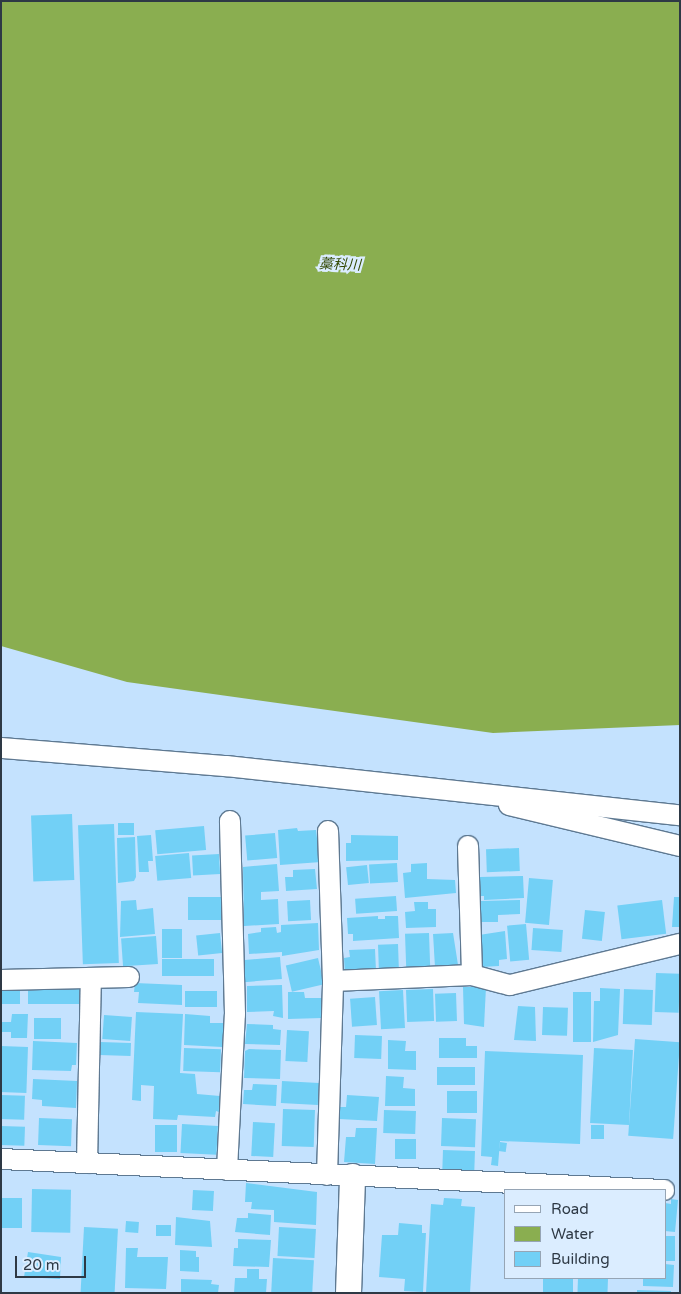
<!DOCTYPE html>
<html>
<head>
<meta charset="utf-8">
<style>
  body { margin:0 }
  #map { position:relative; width:681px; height:1294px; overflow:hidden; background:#c4e2fe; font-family:"Varela Round","Noto Sans JP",sans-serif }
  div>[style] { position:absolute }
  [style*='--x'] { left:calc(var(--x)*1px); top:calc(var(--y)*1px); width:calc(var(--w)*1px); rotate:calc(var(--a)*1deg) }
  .water>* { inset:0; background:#8aae50 }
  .building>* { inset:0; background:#72d0f6; transform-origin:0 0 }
  .roads { filter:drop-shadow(1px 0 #5e7992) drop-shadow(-1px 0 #5e7992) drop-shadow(0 1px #5e7992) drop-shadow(0 -1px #5e7992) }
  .minor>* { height:20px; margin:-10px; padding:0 10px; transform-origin:10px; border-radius:10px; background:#fff }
  .tertiary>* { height:25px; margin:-12.5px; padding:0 12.5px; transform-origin:12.5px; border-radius:12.5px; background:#fff }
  span { translate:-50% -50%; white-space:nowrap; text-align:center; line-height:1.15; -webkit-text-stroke:4.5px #dbedff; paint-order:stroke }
  .water-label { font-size:14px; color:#314700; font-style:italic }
  .frame { position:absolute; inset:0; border:2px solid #2e3945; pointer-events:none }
  .legend { position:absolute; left:504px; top:1189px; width:162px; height:90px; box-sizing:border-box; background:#dbedff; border:1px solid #96a5b5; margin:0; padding:6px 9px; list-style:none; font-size:15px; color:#2e3945 }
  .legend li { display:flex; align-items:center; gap:10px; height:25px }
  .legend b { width:25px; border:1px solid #96a5b5 }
  .scale { position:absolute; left:15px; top:1256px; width:71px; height:22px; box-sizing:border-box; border:2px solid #2e3945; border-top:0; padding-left:6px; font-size:15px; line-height:18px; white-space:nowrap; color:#2e3945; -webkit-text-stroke:4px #dbedff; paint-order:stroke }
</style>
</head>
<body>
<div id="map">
  <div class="water">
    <div style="clip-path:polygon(1px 1px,680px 1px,680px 725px,493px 733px,127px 682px,1px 646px)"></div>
  </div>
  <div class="building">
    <div style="left:72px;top:814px;width:66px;height:41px;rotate:88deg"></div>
    <div style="left:134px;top:823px;width:12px;height:16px;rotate:90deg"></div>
    <div style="left:114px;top:824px;width:139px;height:36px;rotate:88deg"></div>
    <div style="left:204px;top:826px;width:24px;height:49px;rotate:85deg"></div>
    <div style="clip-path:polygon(297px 828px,298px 831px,316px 830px,317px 838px,320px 838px,321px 862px,280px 865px,278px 830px)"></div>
    <div style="left:275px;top:833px;width:25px;height:30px;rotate:85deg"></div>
    <div style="clip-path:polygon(151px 835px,153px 861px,148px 861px,149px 872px,139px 872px,137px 836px)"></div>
    <div style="clip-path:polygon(351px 835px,398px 836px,398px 860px,346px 861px,346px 843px,351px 843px)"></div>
    <div style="clip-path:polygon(135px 837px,136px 877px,134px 881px,118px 883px,117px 838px)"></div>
    <div style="left:519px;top:848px;width:23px;height:33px;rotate:88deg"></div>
    <div style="left:189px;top:853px;width:25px;height:34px;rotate:85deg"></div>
    <div style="left:219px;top:854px;width:20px;height:27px;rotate:87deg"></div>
    <div style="left:397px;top:863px;width:19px;height:28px;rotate:87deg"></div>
    <div style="clip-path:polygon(427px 863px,427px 879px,455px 880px,456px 893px,405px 898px,403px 873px,411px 872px,411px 864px)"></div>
    <div style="clip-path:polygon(277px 864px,279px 891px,261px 892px,261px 900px,278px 899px,279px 924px,244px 926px,243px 867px)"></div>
    <div style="left:367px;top:865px;width:18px;height:21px;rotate:84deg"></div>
    <div style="clip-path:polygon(315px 869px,317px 889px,286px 891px,285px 877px,293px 877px,293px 870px)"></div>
    <div style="clip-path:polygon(523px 876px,524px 898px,484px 900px,484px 896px,480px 896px,480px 877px)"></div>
    <div style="left:529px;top:878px;width:24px;height:45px;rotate:5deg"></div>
    <div style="left:396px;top:896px;width:15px;height:41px;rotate:86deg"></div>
    <div style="left:188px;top:897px;width:33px;height:23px"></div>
    <div style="clip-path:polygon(674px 897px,680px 897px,680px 927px,672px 927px)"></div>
    <div style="clip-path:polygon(136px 900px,137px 910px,153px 908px,155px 934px,120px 937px,121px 901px)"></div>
    <div style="left:310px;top:900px;width:20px;height:23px;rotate:87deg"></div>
    <div style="clip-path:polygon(520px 900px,520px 914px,498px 915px,498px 922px,481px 922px,481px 901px)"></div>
    <div style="left:662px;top:900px;width:34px;height:45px;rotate:83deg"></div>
    <div style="clip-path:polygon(414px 902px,428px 902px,428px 909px,436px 909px,436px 927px,406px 928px,405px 912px,415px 911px)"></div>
    <div style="left:585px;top:910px;width:20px;height:29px;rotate:6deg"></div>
    <div style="clip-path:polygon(378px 916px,378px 919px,385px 919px,385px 916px,398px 916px,399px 938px,353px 941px,353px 934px,348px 934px,347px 918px)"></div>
    <div style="clip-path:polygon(318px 923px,319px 950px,282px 956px,282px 952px,249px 954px,248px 934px,261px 932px,261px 928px,276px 927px,277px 933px,281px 932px,281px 925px)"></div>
    <div style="left:526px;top:924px;width:36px;height:19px;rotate:85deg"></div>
    <div style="left:533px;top:928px;width:30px;height:22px;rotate:4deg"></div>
    <div style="left:162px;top:929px;width:20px;height:29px"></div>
    <div style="clip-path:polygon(505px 931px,507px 959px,499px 960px,499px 966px,481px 967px,479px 935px)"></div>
    <div style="left:220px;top:933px;width:20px;height:24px;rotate:84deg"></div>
    <div style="left:429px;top:933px;width:38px;height:24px;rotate:88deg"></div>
    <div style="clip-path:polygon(453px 933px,458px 965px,435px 967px,433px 934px)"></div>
    <div style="left:156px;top:936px;width:28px;height:35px;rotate:86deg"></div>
    <div style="left:398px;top:944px;width:24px;height:20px;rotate:88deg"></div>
    <div style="clip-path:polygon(375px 949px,376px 971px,345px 974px,344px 958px,350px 957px,349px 950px)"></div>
    <div style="left:280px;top:957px;width:22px;height:38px;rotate:85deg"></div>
    <div style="left:318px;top:958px;width:27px;height:33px;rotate:77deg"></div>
    <div style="left:214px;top:959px;width:17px;height:52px;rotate:90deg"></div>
    <div style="left:656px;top:973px;width:24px;height:39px;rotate:2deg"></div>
    <div style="clip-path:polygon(135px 983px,182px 985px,182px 1005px,138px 1003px,139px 992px,134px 992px)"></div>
    <div style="left:20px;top:984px;width:20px;height:19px;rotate:90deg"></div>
    <div style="left:81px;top:985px;width:19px;height:53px;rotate:90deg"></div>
    <div style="clip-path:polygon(282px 985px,283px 1018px,273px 1016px,274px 1011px,247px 1012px,247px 986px)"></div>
    <div style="clip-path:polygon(463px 987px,486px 987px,484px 1027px,464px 1024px)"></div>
    <div style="clip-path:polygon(600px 988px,620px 989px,618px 1035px,593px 1042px,594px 1001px,600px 1001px)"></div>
    <div style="left:433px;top:989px;width:32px;height:27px;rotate:88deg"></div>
    <div style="left:624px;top:989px;width:29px;height:35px;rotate:2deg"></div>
    <div style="left:403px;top:990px;width:38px;height:24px;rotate:87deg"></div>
    <div style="left:185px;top:991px;width:32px;height:16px"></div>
    <div style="clip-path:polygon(288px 992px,304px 992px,305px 998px,322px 998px,322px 1018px,288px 1019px)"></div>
    <div style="left:573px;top:992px;width:18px;height:50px"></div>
    <div style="left:456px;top:993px;width:28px;height:21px;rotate:88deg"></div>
    <div style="left:375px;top:997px;width:28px;height:25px;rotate:86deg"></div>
    <div style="clip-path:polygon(518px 1006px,535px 1007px,536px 1041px,514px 1040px)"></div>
    <div style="left:543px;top:1007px;width:25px;height:28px;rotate:2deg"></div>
    <div style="clip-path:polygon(136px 1012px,183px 1014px,180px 1073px,195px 1074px,197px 1094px,220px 1096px,219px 1112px,216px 1111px,215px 1117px,178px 1115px,177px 1120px,153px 1119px,154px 1086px,141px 1085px,141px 1101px,132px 1100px)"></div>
    <div style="clip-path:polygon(12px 1014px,28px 1014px,27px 1038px,11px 1038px,11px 1032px,1px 1032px,1px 1022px,11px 1022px)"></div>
    <div style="clip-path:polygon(185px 1014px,210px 1016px,210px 1023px,224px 1023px,222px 1047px,184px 1045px)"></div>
    <div style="left:104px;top:1015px;width:28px;height:24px;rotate:4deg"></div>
    <div style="left:34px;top:1018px;width:27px;height:21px"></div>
    <div style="clip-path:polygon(247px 1024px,273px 1025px,273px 1029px,281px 1030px,280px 1045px,245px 1044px)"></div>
    <div style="left:287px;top:1030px;width:22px;height:31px;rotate:3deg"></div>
    <div style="left:355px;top:1035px;width:27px;height:23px;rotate:2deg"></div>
    <div style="clip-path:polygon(439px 1038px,466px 1038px,466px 1046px,477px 1046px,477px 1058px,439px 1058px)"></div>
    <div style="left:635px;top:1039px;width:45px;height:97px;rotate:4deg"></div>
    <div style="clip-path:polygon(388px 1040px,406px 1041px,405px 1051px,416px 1051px,416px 1070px,388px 1069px)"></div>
    <div style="clip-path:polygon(33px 1041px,77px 1043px,76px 1065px,72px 1065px,71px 1071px,32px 1070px)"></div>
    <div style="left:100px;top:1042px;width:31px;height:13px;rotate:2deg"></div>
    <div style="left:1px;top:1046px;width:27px;height:46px;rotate:2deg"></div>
    <div style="left:184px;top:1048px;width:37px;height:23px;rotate:2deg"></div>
    <div style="left:594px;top:1048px;width:39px;height:75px;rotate:3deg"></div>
    <div style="clip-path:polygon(249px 1049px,281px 1050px,280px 1079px,244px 1078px,245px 1051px)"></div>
    <div style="clip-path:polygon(485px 1051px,583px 1055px,580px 1144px,500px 1141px,498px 1166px,491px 1165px,492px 1157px,481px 1156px)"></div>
    <div style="left:437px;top:1067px;width:38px;height:18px"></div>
    <div style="clip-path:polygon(386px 1076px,404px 1077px,403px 1088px,415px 1089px,415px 1106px,385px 1106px)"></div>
    <div style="clip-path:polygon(33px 1079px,77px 1081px,76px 1108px,42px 1106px,42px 1100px,32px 1099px)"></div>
    <div style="left:282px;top:1081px;width:37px;height:22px;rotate:3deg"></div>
    <div style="clip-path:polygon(253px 1084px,277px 1085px,276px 1106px,243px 1104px,244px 1090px,252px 1090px)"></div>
    <div style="left:447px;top:1091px;width:30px;height:22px"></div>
    <div style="left:1px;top:1095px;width:24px;height:24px;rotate:2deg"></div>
    <div style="clip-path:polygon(347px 1095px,379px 1097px,377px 1121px,339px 1119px,340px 1107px,346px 1107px)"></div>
    <div style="left:283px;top:1109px;width:32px;height:37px;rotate:2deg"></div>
    <div style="left:384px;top:1110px;width:32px;height:23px;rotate:2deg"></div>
    <div style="left:39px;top:1118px;width:33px;height:27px;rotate:2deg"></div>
    <div style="left:442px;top:1118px;width:34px;height:28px;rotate:2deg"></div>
    <div style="left:253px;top:1122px;width:22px;height:34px;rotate:3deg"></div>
    <div style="left:182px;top:1124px;width:36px;height:29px;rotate:3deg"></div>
    <div style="left:155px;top:1125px;width:22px;height:27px"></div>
    <div style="left:591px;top:1125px;width:13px;height:14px"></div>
    <div style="left:1px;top:1126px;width:24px;height:19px;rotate:2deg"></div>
    <div style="clip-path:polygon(356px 1128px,377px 1128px,375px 1164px,344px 1162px,346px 1137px,355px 1137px)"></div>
    <div style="left:395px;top:1139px;width:21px;height:20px"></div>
    <div style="left:500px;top:1142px;width:7px;height:9px;rotate:8deg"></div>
    <div style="left:443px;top:1150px;width:32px;height:20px;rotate:2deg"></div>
    <div style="clip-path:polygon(246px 1183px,317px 1192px,316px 1225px,274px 1222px,274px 1210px,251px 1209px,252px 1202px,245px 1202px)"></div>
    <div style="left:32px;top:1189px;width:39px;height:43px;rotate:1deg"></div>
    <div style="left:193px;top:1190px;width:21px;height:20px;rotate:3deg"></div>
    <div style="left:1px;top:1198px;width:21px;height:30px"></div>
    <div style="clip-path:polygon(444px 1198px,462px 1199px,461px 1206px,475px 1207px,470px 1293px,426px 1293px,431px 1204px,443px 1205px)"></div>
    <div style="clip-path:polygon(671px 1199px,678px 1200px,675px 1232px,665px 1231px,665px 1203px,671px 1204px)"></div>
    <div style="clip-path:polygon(248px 1213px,271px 1215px,270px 1235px,235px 1232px,237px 1218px,248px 1218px)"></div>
    <div style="clip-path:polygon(176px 1217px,210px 1221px,212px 1247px,175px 1245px)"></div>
    <div style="left:126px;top:1221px;width:13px;height:11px;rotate:4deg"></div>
    <div style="clip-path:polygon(399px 1223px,422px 1225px,422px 1233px,426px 1233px,423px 1292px,404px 1291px,405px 1279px,379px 1277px,382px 1235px,398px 1235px)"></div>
    <div style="left:156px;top:1225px;width:15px;height:11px"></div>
    <div style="left:84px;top:1227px;width:34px;height:65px;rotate:3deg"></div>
    <div style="left:279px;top:1227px;width:37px;height:29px;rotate:3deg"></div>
    <div style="left:665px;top:1236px;width:10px;height:25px"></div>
    <div style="clip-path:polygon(238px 1239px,271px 1240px,269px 1267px,233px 1266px,234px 1248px,238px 1248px)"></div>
    <div style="clip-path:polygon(126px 1248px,138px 1248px,137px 1257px,168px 1257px,166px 1289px,125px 1288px)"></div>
    <div style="clip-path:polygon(180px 1250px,196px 1251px,196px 1257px,199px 1257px,199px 1272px,180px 1271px)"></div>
    <div style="clip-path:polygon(28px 1252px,61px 1257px,60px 1279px,24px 1277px)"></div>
    <div style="left:273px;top:1258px;width:41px;height:35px;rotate:3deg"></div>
    <div style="clip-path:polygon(665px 1264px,674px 1265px,673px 1287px,643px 1286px,643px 1278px,665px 1278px)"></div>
    <div style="clip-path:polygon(247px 1269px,259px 1269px,259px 1279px,267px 1279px,266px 1293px,234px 1293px,235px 1278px,247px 1278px)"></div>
    <div style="left:543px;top:1278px;width:30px;height:15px"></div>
    <div style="left:578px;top:1278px;width:30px;height:15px;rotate:2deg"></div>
    <div style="clip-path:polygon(181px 1279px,212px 1280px,211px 1284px,219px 1285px,218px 1293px,181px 1293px)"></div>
    <div style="clip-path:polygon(637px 1290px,671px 1291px,671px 1293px,637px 1293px)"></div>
  </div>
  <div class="roads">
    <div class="minor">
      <div style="--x:1;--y:748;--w:226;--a:4.6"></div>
      <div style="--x:226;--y:766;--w:457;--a:6.2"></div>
      <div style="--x:509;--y:805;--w:176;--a:13.5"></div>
      <div style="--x:468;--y:846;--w:129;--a:88.2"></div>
      <div style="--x:1;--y:980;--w:128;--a:-1.3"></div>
      <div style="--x:333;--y:981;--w:139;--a:-2.5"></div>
      <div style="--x:472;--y:975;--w:39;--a:15"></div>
      <div style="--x:510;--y:985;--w:175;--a:-13.6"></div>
      <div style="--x:1;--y:1159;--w:664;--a:2.68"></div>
      <div style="--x:87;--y:1163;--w:185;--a:-88.8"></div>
      <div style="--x:227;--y:1170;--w:156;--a:-87.1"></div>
      <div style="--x:235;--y:1014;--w:193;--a:-91.5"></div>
      <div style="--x:327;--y:1175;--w:194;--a:-88.2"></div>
      <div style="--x:333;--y:981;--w:150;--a:-91.9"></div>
    </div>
    <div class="tertiary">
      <div style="--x:348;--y:1293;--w:117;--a:-88"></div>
    </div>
  </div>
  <div class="water-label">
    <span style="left:340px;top:265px;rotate:2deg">藁科川</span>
  </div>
  <div class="frame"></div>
  <ul class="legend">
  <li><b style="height:6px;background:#fff"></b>Road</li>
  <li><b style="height:14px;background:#8aae50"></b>Water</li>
  <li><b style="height:14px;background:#72d0f6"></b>Building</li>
  </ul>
  <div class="scale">20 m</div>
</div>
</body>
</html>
